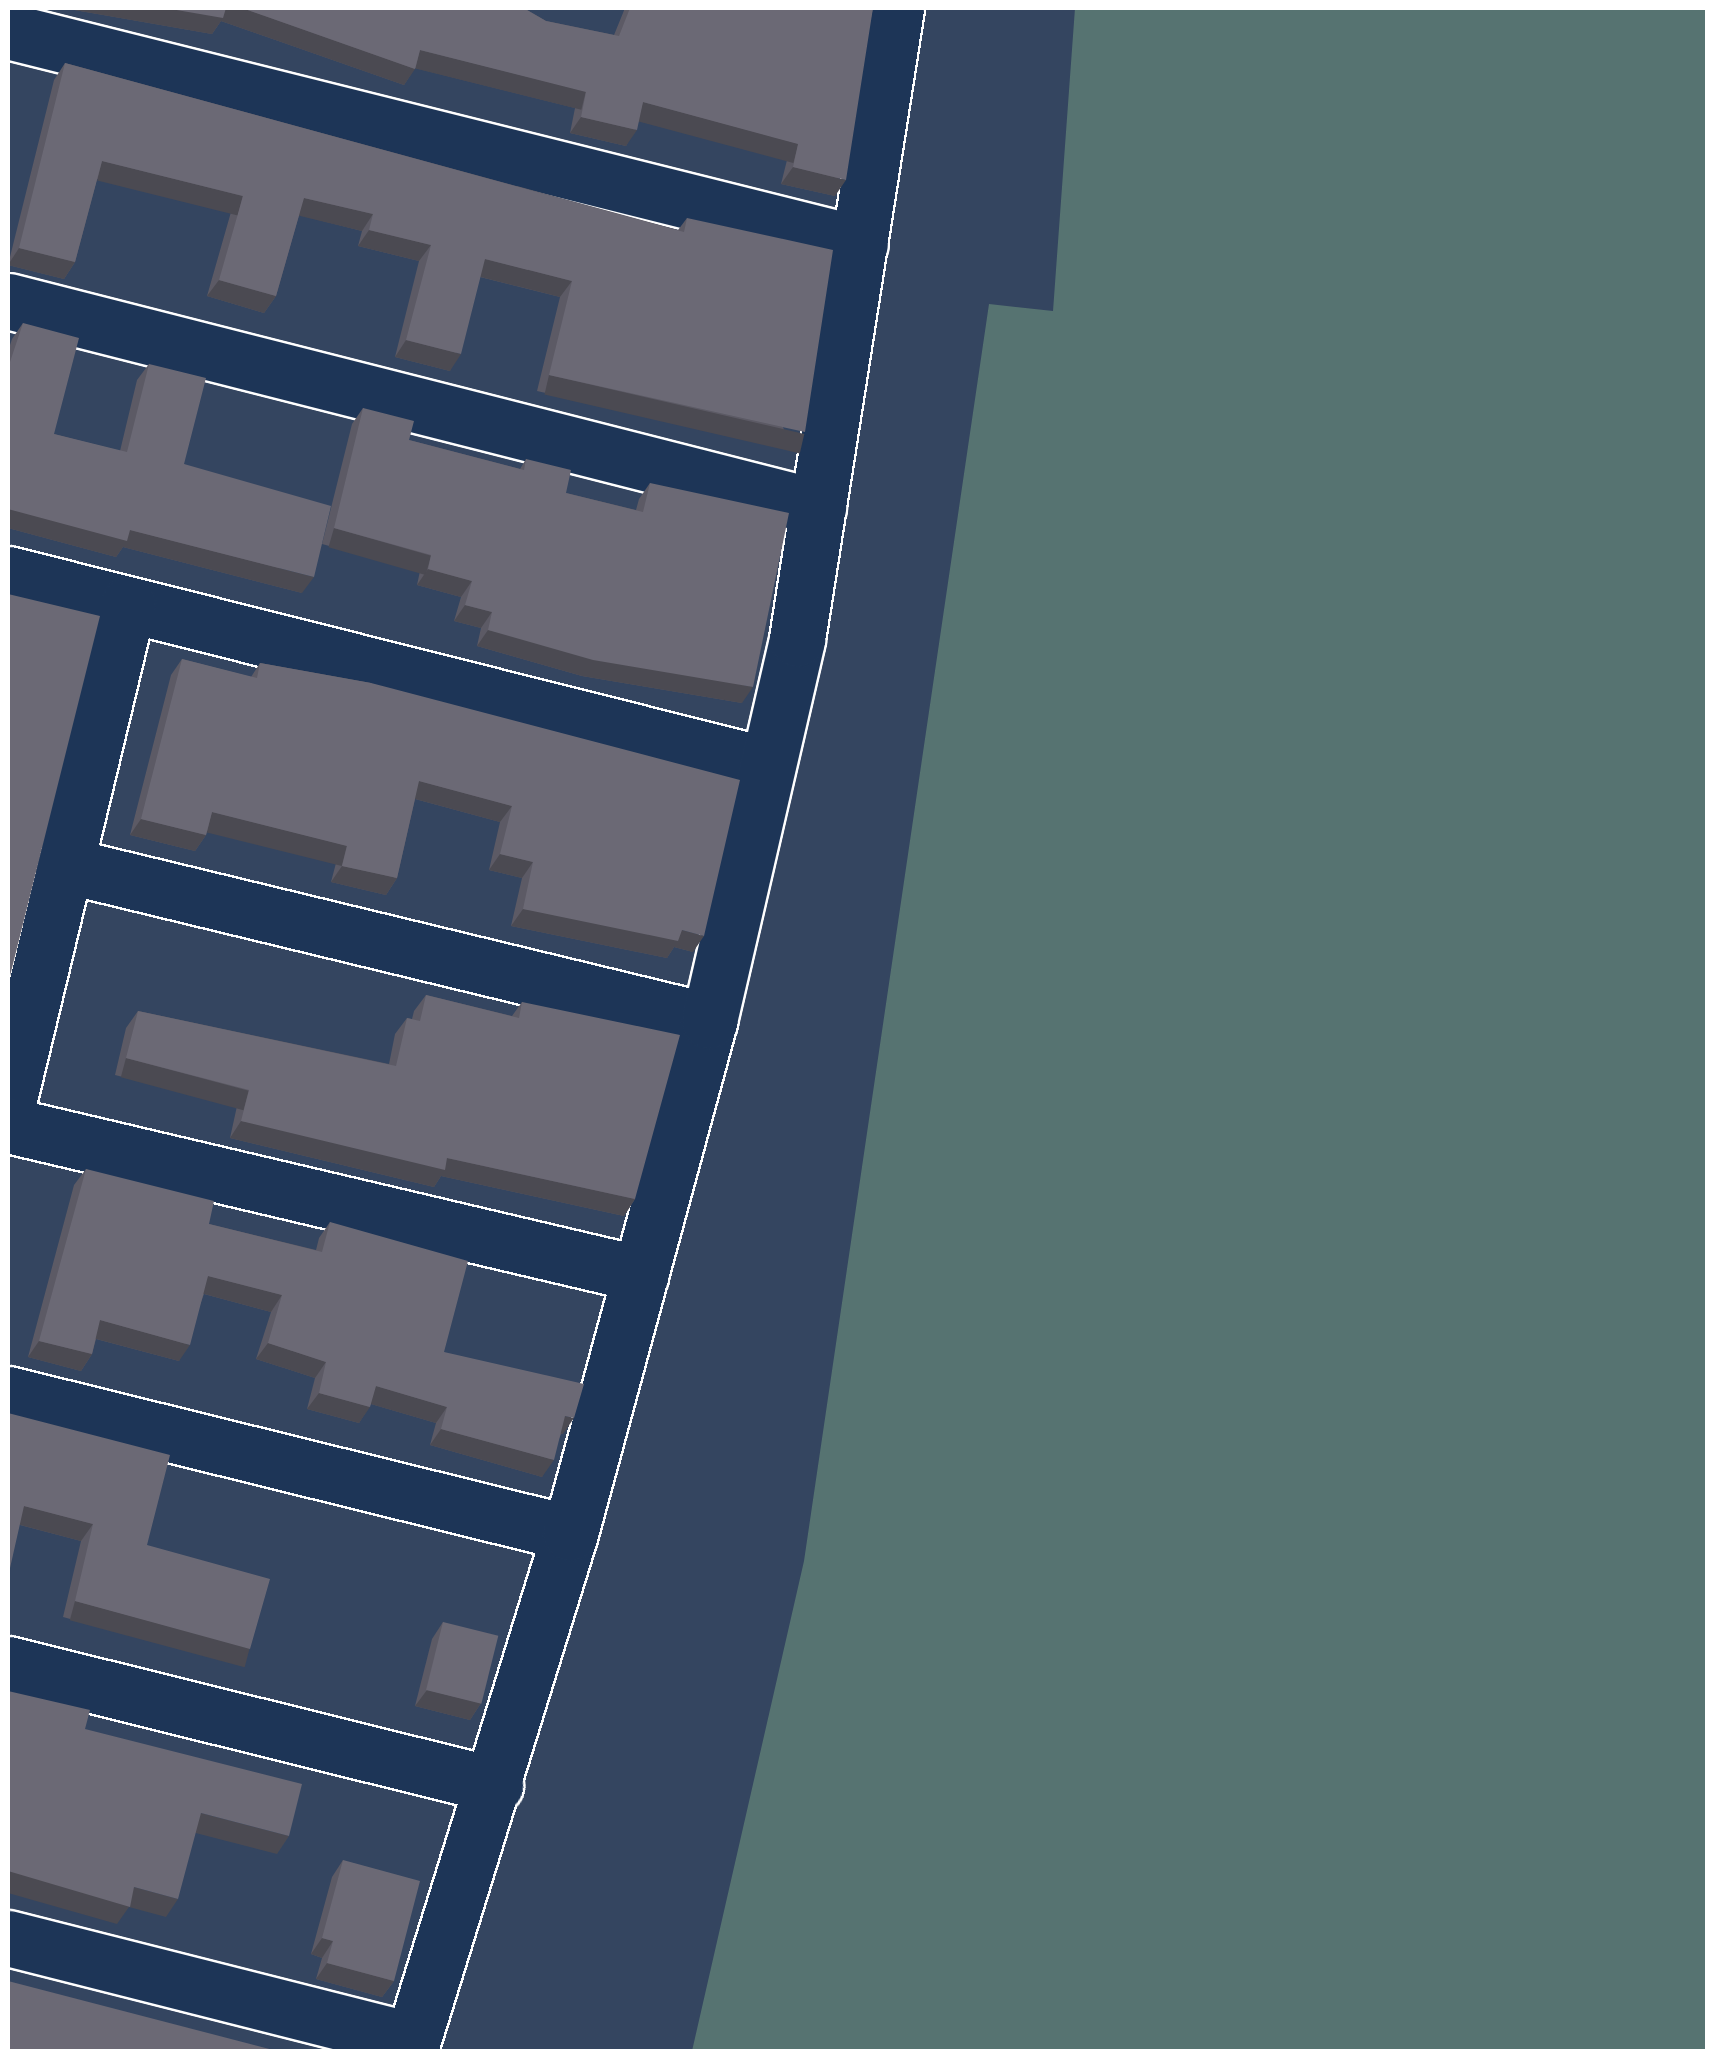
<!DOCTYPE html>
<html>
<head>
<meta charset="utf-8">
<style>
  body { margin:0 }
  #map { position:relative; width:1715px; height:2059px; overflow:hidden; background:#344560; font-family:Dekko,sans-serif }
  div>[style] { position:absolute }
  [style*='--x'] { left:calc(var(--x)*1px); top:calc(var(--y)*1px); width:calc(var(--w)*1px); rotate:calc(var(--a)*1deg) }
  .green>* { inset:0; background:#567371 }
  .roads { filter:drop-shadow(2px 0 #fff) drop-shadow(-2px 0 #fff) drop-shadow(0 2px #fff) drop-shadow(0 -2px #fff) }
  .minor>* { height:55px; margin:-27.5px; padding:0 27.5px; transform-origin:27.5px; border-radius:27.5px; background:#1d3557 }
  .wall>* { inset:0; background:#5c5a65 }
  .shaded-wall>* { inset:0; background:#4b4a52; transform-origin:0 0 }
  .building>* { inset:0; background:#6b6975; transform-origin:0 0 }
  span { translate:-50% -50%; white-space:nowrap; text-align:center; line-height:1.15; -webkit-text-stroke:10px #1d3557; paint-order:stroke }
  .frame { position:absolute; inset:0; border:10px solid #fff; pointer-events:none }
</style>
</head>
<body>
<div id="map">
  <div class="green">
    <div style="clip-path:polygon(1075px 8px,1707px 8px,1707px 2051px,692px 2051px,804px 1561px,989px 304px,1053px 311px)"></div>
  </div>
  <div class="roads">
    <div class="minor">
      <div style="--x:8;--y:31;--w:878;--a:14.04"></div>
      <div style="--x:8;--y:301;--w:836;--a:14.27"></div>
      <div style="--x:8;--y:574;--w:779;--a:14.13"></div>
      <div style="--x:65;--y:865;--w:663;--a:13.62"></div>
      <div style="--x:8;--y:1103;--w:513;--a:-76.48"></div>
      <div style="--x:8;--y:1125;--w:650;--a:13.25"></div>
      <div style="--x:8;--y:1394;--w:579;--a:13.89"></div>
      <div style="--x:8;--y:1664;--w:502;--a:13.95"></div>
      <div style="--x:8;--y:1938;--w:417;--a:14.2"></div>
      <div style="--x:409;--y:2052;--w:543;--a:-72.77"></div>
      <div style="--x:570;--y:1533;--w:531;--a:-74.81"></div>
      <div style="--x:709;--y:1021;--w:392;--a:-77"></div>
      <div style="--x:797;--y:639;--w:639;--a:-81.08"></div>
    </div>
  </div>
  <div class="wall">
    <div style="clip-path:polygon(63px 8px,528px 8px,527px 10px,546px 21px,614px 35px,625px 8px,873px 8px,835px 196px,781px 184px,787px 160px,639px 121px,626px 146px,570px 133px,575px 108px,415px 68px,404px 85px,221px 21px,212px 34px)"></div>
    <div style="clip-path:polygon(65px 63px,678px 230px,687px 218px,793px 449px,537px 391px,560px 297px,480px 277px,450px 371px,395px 357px,419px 261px,358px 246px,362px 231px,299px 215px,276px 296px,264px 313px,207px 296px,231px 212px,97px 179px,75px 262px,64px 279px,8px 265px,54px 80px)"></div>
    <div style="clip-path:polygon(23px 323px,54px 434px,120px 451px,137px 380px,149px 364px,184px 464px,302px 593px,123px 547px,116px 557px,8px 528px,8px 351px,12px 339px)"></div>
    <div style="clip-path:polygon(363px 408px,409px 440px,520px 469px,526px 459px,566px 493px,636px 510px,639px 499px,650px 483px,742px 703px,582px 676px,477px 646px,481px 628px,454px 621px,461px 597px,417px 585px,420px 571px,322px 544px,352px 424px)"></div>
    <div style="clip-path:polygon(182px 659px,251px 677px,260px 663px,371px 683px,693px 952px,674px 947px,667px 958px,511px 926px,522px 878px,489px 870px,500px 822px,415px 799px,397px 878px,386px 895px,331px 882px,336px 863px,207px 831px,206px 835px,195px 851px,130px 835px,171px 675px)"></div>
    <div style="clip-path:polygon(426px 995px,512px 1016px,522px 1002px,635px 1199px,624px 1216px,441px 1176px,434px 1187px,230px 1138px,237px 1106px,115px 1075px,126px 1028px,138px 1011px,389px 1064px,395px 1034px,407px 1018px,412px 1019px,414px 1011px)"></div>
    <div style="clip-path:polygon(86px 1169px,209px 1224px,316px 1250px,319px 1238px,330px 1222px,444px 1352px,563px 1434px,561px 1434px,542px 1477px,430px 1445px,436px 1423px,371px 1404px,359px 1423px,307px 1409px,315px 1378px,256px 1359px,271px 1312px,204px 1294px,179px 1361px,96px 1339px,92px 1354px,81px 1371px,28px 1357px,74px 1185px)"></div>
    <div style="clip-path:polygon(8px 1413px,147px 1545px,239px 1665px,63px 1617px,81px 1541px,20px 1525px)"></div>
    <div style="clip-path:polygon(443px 1622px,481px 1703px,470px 1720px,415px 1706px,432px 1639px)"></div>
    <div style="clip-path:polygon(343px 1860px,394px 1981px,382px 1997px,316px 1979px,322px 1958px,311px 1954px,332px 1877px)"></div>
  </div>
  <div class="shaded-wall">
    <div style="clip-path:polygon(63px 8px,242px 8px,415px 69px,404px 85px,221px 21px,212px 34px)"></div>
    <div style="left:420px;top:50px;width:171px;height:19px;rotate:14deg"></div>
    <div style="left:643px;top:102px;width:161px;height:20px;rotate:15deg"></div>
    <div style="clip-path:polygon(581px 117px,637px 130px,626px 146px,570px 133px)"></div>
    <div style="left:102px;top:161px;width:145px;height:20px;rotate:14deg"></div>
    <div style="clip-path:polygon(793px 167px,846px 180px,835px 196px,781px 184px)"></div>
    <div style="clip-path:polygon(304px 198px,373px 214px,362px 231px,292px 214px)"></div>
    <div style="clip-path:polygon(369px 230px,431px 245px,419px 261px,358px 246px)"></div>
    <div style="clip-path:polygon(19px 248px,75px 262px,64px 279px,8px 265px)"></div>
    <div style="clip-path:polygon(485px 259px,572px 281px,560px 297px,473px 275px)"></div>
    <div style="clip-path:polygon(219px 280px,276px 296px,264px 313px,207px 296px)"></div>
    <div style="clip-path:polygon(406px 340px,461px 354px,450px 371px,395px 357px)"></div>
    <div style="left:549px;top:375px;width:262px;height:20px;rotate:13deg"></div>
    <div style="clip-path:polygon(8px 509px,130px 530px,314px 577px,302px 593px,123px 547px,116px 557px,8px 528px)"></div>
    <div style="left:334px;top:528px;width:101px;height:20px;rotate:16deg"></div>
    <div style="clip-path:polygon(428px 569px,472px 581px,461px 597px,417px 585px)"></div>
    <div style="clip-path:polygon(465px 605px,492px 612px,481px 628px,454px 621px)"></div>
    <div style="clip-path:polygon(488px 630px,753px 687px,742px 703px,582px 676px,477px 646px)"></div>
    <div style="clip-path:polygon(419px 781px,512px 806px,500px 822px,408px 797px)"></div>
    <div style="left:212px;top:812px;width:139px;height:21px;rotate:14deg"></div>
    <div style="clip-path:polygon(141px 819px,206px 835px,195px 851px,130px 835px)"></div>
    <div style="clip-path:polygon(500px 854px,533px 862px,522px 878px,489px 870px)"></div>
    <div style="clip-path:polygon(342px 866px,397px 878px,386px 895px,331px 882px)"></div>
    <div style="clip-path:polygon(523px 909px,682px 930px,704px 936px,693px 952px,674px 947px,667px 958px,511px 926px)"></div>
    <div style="left:126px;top:1058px;width:127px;height:20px;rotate:15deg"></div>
    <div style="clip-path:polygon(241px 1121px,447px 1158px,635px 1199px,624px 1216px,441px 1176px,434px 1187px,230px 1138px)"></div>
    <div style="clip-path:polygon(208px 1276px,282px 1295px,271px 1312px,197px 1292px)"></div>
    <div style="clip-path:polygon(100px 1320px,190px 1345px,179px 1361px,89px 1337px)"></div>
    <div style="clip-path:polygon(39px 1341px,92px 1354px,81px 1371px,28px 1357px)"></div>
    <div style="clip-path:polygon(268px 1343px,326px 1362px,315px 1378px,256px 1359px)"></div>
    <div style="clip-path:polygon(376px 1386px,447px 1407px,436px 1423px,364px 1402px)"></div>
    <div style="clip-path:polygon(319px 1393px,370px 1407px,359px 1423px,307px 1409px)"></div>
    <div style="clip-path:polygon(565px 1416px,574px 1418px,563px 1434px,554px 1432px)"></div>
    <div style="clip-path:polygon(441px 1429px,554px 1460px,542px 1477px,430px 1445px)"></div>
    <div style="clip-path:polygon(24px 1506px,93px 1524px,81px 1541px,13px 1523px)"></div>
    <div style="left:75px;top:1601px;width:181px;height:20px;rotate:15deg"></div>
    <div style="clip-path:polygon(427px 1690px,481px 1703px,470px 1720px,415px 1706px)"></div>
    <div style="clip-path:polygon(201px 1813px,289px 1836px,277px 1854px,188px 1831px)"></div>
    <div style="clip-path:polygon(8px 1871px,134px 1887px,178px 1899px,166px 1917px,129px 1907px,117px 1924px,8px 1893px)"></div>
    <div style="clip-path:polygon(322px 1938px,333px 1941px,322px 1958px,311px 1954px)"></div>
    <div style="clip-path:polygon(327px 1963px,394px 1981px,382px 1997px,316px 1979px)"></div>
  </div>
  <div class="building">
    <div style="clip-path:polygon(165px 8px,226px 8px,223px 18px)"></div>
    <div style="clip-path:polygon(242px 8px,528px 8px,527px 10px,546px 21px,619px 36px,630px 8px,873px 8px,846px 180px,793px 167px,798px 144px,643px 102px,637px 130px,581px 117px,586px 92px,420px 50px,415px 69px)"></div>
    <div style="clip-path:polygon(65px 63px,684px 232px,687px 218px,833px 250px,805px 432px,549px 375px,572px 281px,485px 259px,461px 354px,406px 340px,431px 245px,369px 230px,373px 214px,304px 198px,276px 296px,219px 280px,243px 196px,102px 161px,75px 262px,19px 248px)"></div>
    <div style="clip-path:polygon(23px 323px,79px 338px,54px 434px,127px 452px,149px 364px,206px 378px,184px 464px,331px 506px,314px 577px,130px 530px,127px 541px,8px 509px,8px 368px)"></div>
    <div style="clip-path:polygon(363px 408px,414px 421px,409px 440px,524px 470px,526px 459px,571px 470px,566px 493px,643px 512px,650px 483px,789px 513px,753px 687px,593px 660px,488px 630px,492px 612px,465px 605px,472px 581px,428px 569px,431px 555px,334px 528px)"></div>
    <div style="clip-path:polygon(8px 594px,100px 616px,8px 984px)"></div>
    <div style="clip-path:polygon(182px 659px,257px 678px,260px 663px,371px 683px,740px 780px,704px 936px,682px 930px,678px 941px,523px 909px,533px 862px,500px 854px,512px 806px,419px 781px,397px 878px,342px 866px,347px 846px,212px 812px,206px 835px,141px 819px)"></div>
    <div style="clip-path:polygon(426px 995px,519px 1018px,522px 1002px,680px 1035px,635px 1199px,447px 1158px,445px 1170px,241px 1121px,249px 1090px,126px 1058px,138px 1011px,396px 1066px,407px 1018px,420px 1021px)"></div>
    <div style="clip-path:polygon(86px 1169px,214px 1201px,209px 1224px,322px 1252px,330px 1222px,468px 1261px,444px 1352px,584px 1384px,574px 1418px,565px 1416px,554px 1460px,441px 1429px,447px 1407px,376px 1386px,370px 1407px,319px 1393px,326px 1362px,268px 1343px,282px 1295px,208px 1276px,190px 1345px,100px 1320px,92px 1354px,39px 1341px)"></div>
    <div style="clip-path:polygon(8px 1413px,170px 1455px,147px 1545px,270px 1579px,250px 1649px,75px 1601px,93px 1524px,24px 1506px,8px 1577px)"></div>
    <div style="left:443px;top:1622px;width:57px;height:70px;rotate:14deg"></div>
    <div style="clip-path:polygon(8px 1691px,90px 1710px,85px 1729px,302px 1784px,289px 1836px,201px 1813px,178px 1899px,134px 1887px,130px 1907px,8px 1871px)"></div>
    <div style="clip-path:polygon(343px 1860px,420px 1881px,394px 1981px,327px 1963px,333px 1941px,322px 1938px)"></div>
    <div style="clip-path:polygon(8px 1981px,281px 2052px,8px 2052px)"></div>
  </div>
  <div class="frame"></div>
</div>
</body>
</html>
